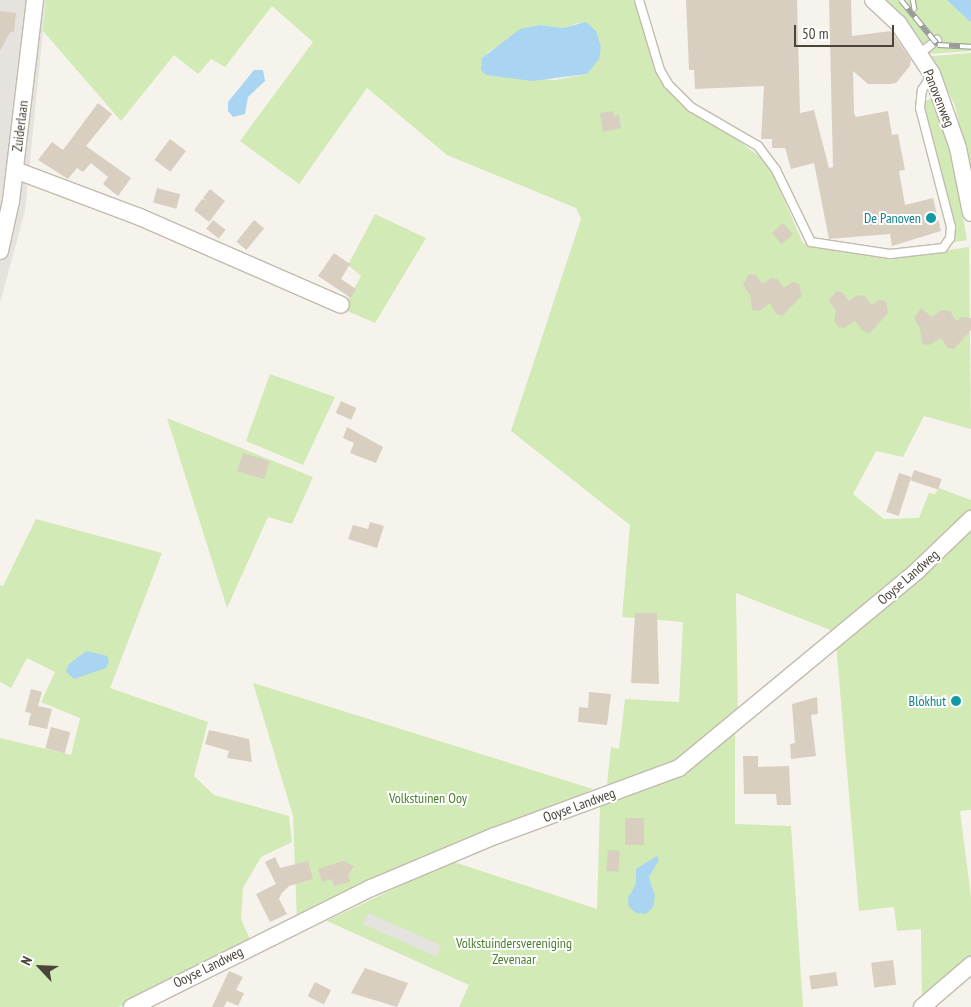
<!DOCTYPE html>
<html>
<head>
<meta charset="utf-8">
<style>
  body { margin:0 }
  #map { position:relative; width:971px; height:1007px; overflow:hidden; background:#f6f3ec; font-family:"PT Sans Narrow",sans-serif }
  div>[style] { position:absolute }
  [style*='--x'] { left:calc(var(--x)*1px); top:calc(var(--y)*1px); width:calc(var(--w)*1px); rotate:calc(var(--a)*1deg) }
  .industrial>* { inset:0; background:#e6e2dd }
  .green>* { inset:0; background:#d2eab5 }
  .parking>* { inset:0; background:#e5e3e0; transform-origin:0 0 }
  .water>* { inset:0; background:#a9d4f2 }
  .building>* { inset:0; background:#d8cfc1; transform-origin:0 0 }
  .roads { filter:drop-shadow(1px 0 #c2bbae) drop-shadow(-1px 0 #c2bbae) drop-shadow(0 1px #c2bbae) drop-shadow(0 -1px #c2bbae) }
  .lane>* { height:8px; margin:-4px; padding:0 4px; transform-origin:4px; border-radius:4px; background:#fff }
  .street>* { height:16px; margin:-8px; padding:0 8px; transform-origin:8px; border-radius:8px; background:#fff }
  .rail>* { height:5.5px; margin-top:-2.75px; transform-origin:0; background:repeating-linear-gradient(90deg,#fff 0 11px,#9a9a9a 0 22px); box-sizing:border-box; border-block:1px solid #9a9a9a }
  .dots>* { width:14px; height:14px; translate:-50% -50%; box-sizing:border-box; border:2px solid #fff; border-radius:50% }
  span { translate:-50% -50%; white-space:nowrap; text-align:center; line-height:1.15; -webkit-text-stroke:4px #fff; paint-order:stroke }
  .street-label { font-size:14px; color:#4b4439 }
  .culture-label { font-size:14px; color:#0d838f }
  .right { translate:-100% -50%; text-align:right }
  .park-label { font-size:14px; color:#4a7f2a }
  .north { position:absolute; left:15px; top:942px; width:50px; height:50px; -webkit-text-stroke:4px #fff; paint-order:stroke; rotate:295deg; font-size:14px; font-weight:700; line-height:20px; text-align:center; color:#4b4439 }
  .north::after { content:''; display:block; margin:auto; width:18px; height:22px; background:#4b4439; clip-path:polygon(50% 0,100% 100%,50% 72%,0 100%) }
  .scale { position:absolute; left:794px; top:25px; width:100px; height:22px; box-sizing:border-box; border:2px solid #4b4439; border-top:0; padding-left:6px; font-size:15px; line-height:18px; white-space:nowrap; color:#4b4439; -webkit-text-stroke:4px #fff; paint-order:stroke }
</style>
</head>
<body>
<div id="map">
  <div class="industrial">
    <div style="clip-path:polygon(0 0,46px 0,25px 211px,0 303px)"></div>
  </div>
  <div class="green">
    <div style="clip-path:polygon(evenodd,46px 0,636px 0,668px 87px,768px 163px,803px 243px,886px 259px,969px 247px,971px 429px,924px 416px,903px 457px,876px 451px,853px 494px,884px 519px,919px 518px,929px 493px,935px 494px,939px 488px,971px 500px,971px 514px,838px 633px,736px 593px,738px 717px,687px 758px,640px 783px,607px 784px,611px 747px,619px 749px,625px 699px,679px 702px,683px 622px,622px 617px,630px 525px,511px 431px,581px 219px,576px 208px,447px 155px,367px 88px,299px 184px,240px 141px,313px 42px,272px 6px,225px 67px,211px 59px,198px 74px,174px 55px,121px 121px,43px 31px,46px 0,579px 23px,587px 74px,555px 80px,486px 75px,487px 53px,515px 35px,540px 25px,563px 28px,579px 23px)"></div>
    <div style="clip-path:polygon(883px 0,947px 0,971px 22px,971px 51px,927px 54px)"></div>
    <div style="clip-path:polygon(971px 53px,971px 171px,955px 106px,932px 56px)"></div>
    <div style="clip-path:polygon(936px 97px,949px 141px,967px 240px,955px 242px,924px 101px)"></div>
    <div style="clip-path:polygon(375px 214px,426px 238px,375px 323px,343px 309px,361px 276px,348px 265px)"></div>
    <div style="clip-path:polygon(270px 374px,335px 397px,303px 465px,246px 441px)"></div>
    <div style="clip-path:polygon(167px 418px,313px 477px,292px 524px,268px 517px,227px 608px)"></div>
    <div style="clip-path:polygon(36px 519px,162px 553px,110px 688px,208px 722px,194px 776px,214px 795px,289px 816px,292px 842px,261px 857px,243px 888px,241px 919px,253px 946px,151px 996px,118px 1007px,0 1007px,0 738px,71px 755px,80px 718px,41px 702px,55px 672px,27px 658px,11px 688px,0 682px,0 585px,3px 586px)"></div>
    <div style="clip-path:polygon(971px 524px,971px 810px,960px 811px,971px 897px,971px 959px,922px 1003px,921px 929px,897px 931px,894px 907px,859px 911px,836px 644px)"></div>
    <div style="clip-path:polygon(253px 683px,593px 789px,297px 922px,293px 816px)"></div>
    <div style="clip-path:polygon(735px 729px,735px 824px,791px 826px,803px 1007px,459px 1007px,469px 985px,327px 921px,451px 861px,597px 909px,600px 806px)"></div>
  </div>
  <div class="parking">
    <div style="left:368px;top:913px;width:80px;height:12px;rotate:24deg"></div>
  </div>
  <div class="water">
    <div style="clip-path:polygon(947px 0,971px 0,971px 22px,969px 21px)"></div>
    <div style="clip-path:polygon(586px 22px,596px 31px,601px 47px,599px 59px,587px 74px,532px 81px,486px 75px,481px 70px,482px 58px,520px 29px,540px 25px,563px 28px)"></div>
    <div style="clip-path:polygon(254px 70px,263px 70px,265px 81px,248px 97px,245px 114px,233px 117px,228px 111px,228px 102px)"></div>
    <div style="clip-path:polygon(86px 651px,107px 656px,109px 662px,106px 668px,74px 679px,66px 672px,69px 664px)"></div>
    <div style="clip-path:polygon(657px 856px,659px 860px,649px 877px,655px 896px,653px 907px,646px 914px,636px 913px,629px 907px,628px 898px,636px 884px,636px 869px)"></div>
  </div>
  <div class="building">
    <div style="clip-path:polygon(686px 0,797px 0,800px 113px,814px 110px,829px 168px,833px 167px,829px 0,851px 0,852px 36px,891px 31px,911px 60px,910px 66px,896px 83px,889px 84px,868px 84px,853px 71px,854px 113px,856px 117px,888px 111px,892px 135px,898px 134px,905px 170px,899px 171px,905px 205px,933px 198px,941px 231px,892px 246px,890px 234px,829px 239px,814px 163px,791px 169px,785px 148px,772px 148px,772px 139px,761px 139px,764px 86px,695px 89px,694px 70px,689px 70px)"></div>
    <div style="clip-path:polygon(0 11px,16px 13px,14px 32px,10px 32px,0 51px)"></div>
    <div style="clip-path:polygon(98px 103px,112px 114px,86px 146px,131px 178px,118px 196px,103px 184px,108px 177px,91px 163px,83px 172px,77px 168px,68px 179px,38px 160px,52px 142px,63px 150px)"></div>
    <div style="clip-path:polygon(613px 111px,614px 116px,619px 115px,621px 128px,603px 132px,600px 113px)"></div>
    <div style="left:170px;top:139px;width:20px;height:26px;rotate:37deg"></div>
    <div style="left:157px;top:188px;width:24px;height:15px;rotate:15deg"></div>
    <div style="clip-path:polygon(210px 189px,225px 201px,209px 222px,194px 210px,202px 199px,206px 200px,203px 198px)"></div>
    <div style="left:213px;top:220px;width:16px;height:11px;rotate:38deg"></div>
    <div style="left:254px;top:220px;width:13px;height:28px;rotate:39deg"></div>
    <div style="left:783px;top:223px;width:15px;height:15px;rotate:48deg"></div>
    <div style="clip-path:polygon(334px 253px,350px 264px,341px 279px,356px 289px,351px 298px,318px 276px)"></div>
    <div style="clip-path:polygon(749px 274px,756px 275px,762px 284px,771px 278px,778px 279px,784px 288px,792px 282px,799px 284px,802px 296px,782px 316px,776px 314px,770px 303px,759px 311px,752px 310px,750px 295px,743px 285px)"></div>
    <div style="clip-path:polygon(836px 291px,842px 292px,849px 301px,858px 295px,865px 296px,871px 305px,879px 300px,886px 301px,888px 313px,870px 333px,864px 332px,855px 321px,844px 328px,838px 327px,834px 321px,836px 311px,829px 301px)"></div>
    <div style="clip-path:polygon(921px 308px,932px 317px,942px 310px,950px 311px,956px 321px,962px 317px,971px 318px,971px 330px,954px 349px,948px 348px,941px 338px,929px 345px,922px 344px,920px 328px,914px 318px)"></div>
    <div style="left:341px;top:401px;width:17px;height:13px;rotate:24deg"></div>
    <div style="clip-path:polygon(347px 427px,383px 447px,376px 463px,350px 453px,354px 443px,343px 438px)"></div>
    <div style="left:243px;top:453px;width:28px;height:19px;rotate:17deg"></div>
    <div style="left:914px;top:470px;width:29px;height:11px;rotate:18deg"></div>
    <div style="left:899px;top:473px;width:13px;height:41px;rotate:18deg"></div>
    <div style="clip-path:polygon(370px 522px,384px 526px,377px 548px,348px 539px,353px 525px,368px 529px)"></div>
    <div style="clip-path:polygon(635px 613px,657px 613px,659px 684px,631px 683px)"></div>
    <div style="clip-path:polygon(31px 689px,42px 692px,38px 706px,52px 709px,47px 729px,28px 725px,31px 713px,25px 712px)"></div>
    <div style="clip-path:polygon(589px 692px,611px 694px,607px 725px,578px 722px,579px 707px,588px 708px)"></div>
    <div style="clip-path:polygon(817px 697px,818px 714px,811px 715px,816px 756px,791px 759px,790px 744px,795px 743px,792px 704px)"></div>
    <div style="left:51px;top:727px;width:20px;height:22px;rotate:15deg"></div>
    <div style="clip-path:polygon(209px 730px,249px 739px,252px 762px,227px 758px,229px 751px,205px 744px)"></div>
    <div style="clip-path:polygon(743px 756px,758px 756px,758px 767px,789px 766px,791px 805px,777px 805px,776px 794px,744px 794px)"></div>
    <div style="left:625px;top:818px;width:19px;height:27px"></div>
    <div style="left:608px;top:850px;width:12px;height:21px;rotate:5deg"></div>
    <div style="clip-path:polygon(275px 857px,280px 868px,308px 861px,313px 879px,289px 886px,281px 894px,279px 899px,287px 914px,270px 922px,256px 894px,276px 884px,265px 862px)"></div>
    <div style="clip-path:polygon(343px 861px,354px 866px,348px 875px,350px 882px,334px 886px,332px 879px,322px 882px,318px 869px)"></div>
    <div style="left:893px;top:960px;width:25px;height:22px;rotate:83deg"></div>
    <div style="clip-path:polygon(365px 968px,408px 983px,397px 1007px,351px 993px)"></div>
    <div style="clip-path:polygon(229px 971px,243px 977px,236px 990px,244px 993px,238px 1006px,227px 1001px,224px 1007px,212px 1007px)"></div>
    <div style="left:836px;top:972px;width:14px;height:27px;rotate:82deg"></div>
    <div style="left:315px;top:982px;width:18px;height:16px;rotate:27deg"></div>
  </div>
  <div class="roads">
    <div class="lane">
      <div style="--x:639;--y:0;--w:73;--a:73.3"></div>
      <div style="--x:660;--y:70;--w:16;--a:60"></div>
      <div style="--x:668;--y:84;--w:33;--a:45"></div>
      <div style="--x:691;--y:107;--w:78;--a:30.2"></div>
      <div style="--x:758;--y:146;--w:30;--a:53"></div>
      <div style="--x:776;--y:170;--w:80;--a:64.1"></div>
      <div style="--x:811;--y:242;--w:80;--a:8.6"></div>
      <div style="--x:890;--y:254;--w:53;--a:-6.5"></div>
      <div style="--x:943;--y:248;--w:12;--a:-55"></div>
      <div style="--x:950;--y:238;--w:11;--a:-85"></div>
      <div style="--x:951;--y:227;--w:123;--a:-104.6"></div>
      <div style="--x:920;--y:108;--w:18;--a:-84"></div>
      <div style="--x:922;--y:90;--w:17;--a:-57"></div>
      <div style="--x:919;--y:54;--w:23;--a:-38"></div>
    </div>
    <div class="street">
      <div style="--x:873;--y:0;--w:34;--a:43"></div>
      <div style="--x:898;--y:23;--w:61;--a:56.3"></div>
      <div style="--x:932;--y:74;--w:78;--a:70.6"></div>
      <div style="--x:958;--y:148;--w:66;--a:78.7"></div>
      <div style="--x:15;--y:170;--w:134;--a:20.6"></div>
      <div style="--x:140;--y:217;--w:219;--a:23.6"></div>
      <div style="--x:0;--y:251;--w:51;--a:-77.6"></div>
      <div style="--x:11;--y:201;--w:202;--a:-83.2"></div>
      <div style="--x:132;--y:1007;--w:267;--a:-26.5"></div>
      <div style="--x:371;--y:888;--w:134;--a:-22.8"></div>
      <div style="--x:495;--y:836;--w:196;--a:-20.3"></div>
      <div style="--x:679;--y:768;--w:310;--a:-39.6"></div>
      <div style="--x:918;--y:570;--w:74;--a:-43.9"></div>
      <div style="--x:922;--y:1007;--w:65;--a:-40.6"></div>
    </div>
  </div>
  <div class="rail">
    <div style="--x:901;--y:0;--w:58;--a:50.6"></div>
    <div style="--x:938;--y:45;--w:33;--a:3"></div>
    <div style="--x:913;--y:0;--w:11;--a:80"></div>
  </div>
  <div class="dots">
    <div style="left:931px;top:218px;background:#0f9aa8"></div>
    <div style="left:956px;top:701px;background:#0f9aa8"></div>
  </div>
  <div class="street-label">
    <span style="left:939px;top:98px;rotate:68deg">Panovenweg</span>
    <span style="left:20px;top:126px;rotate:-83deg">Zuiderlaan</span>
    <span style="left:908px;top:577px;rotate:-41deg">Ooyse Landweg</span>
    <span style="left:579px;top:805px;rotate:-20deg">Ooyse Landweg</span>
    <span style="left:208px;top:967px;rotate:-26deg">Ooyse Landweg</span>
  </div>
  <div class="culture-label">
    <span class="right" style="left:921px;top:218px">De Panoven</span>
    <span class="right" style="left:946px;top:701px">Blokhut</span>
  </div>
  <div class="park-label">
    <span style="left:428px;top:798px">Volkstuinen Ooy</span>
    <span style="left:514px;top:951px">Volkstuindersvereniging<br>Zevenaar</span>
  </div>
  <div class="north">N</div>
  <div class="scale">50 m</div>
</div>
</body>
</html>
